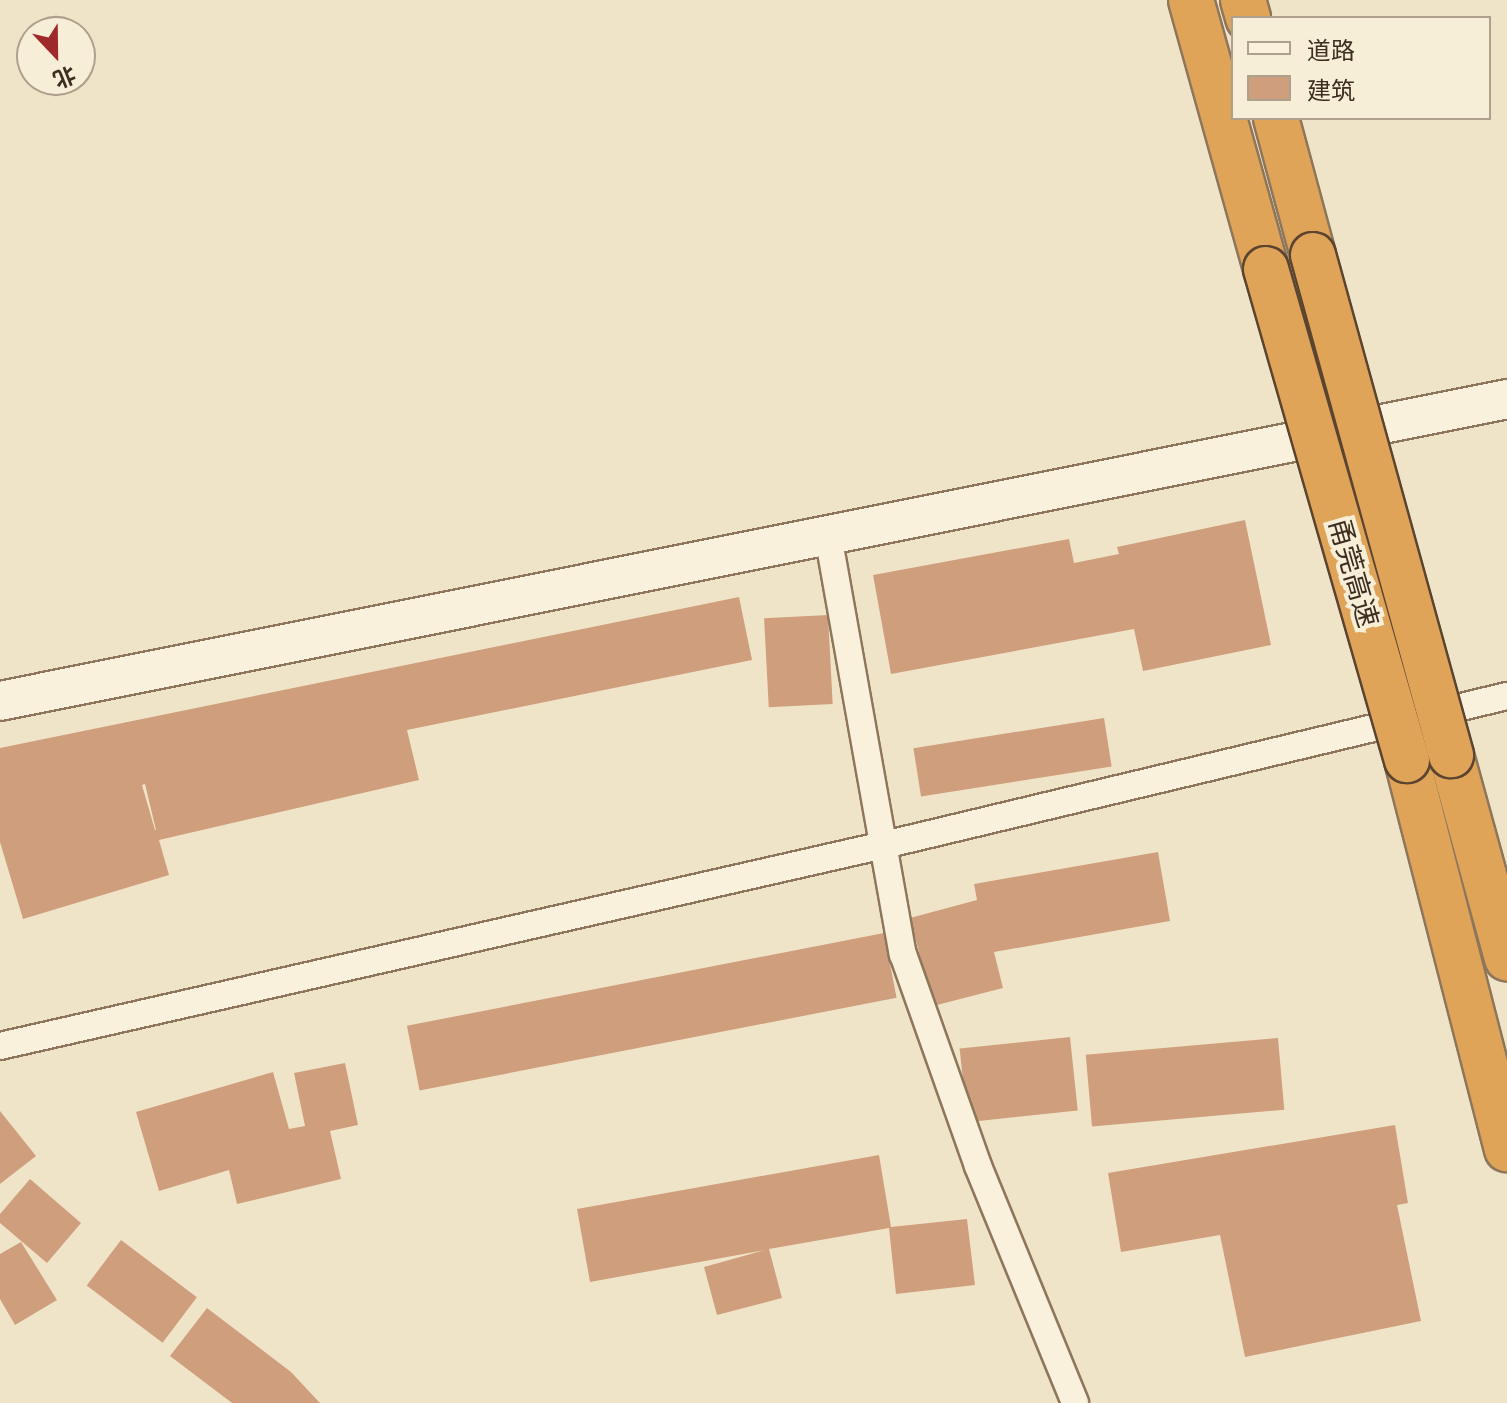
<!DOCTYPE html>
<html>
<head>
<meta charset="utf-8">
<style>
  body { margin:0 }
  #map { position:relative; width:1507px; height:1403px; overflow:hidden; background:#f0e4c8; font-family:"Roboto Serif","Noto Sans SC",serif }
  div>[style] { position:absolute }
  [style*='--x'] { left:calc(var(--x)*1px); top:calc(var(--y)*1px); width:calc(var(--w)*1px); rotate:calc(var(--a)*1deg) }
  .building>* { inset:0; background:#cf9f7d; transform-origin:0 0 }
  .roads { filter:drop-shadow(2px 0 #8d765c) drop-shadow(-2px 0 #8d765c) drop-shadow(0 2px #8d765c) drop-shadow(0 -2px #8d765c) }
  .street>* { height:26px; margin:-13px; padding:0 13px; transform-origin:13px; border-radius:13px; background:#faf1dc }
  .secondary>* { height:38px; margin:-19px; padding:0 19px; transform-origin:19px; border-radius:19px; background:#faf1dc }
  .highway>* { height:44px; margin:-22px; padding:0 22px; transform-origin:22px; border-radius:22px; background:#e0a458 }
  .bridges { filter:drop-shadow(2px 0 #5b4430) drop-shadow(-2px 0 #5b4430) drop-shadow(0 2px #5b4430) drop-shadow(0 -2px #5b4430) }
  .highway-bridge>* { height:44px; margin:-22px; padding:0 22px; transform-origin:22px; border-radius:22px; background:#e0a458 }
  span { translate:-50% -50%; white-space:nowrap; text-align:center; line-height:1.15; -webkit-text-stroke:8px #f7eed8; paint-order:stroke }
  .street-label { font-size:28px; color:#3d2e20 }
  .legend { position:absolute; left:1231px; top:16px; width:260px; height:104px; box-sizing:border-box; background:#f7eed8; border:2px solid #ada18e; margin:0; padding:10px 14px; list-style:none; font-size:24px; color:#3d2e20 }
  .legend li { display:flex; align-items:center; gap:16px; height:40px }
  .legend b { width:40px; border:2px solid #ada18e }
  .north { position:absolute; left:16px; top:16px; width:80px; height:80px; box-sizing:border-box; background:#f7eed8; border:2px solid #ada18e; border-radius:50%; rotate:158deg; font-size:22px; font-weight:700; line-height:32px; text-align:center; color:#3d2e20 }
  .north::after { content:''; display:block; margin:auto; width:28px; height:36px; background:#9e2a2b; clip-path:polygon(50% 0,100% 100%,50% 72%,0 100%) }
</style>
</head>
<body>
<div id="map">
  <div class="building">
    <div style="clip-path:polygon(1245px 520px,1271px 645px,1143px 671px,1134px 629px,891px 674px,873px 575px,1069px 539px,1074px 563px,1119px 554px,1117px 547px)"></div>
    <div style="clip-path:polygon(evenodd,739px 597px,752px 660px,407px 730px,419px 780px,159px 840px,169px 875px,23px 919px,0 842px,0 748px,739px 597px,145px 784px,156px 830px,155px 830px,142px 785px,145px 784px)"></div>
    <div style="left:828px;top:615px;width:89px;height:64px;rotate:87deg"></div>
    <div style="left:1104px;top:718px;width:49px;height:193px;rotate:81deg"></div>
    <div style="clip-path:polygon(1158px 852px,1170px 921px,994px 952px,1003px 988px,933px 1006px,910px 918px,977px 900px,974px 884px)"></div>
    <div style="left:884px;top:933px;width:66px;height:486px;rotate:79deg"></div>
    <div style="left:1070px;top:1037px;width:74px;height:111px;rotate:84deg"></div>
    <div style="left:1278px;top:1038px;width:72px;height:193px;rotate:85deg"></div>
    <div style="clip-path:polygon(345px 1063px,358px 1125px,330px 1131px,341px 1179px,237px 1204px,229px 1170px,159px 1191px,136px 1112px,273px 1072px,289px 1129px,305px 1126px,294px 1073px)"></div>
    <div style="clip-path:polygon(0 1111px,36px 1156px,0 1184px)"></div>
    <div style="clip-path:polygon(1395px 1125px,1408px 1203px,1397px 1205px,1421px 1321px,1245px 1357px,1220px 1235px,1121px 1252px,1108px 1173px)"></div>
    <div style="clip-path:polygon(879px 1155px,891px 1227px,967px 1219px,975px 1285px,896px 1294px,889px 1228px,769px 1249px,782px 1298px,717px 1315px,704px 1267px,765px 1250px,590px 1282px,577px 1209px)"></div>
    <div style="clip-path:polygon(30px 1179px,81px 1223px,47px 1263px,0 1223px,0 1214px)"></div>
    <div style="left:121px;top:1240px;width:95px;height:57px;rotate:37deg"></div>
    <div style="clip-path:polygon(21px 1242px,57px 1300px,15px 1325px,0 1299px,0 1254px)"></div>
    <div style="clip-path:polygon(207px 1308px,291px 1372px,320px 1403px,232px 1403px,170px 1356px)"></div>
  </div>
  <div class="roads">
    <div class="street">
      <div style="--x:828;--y:535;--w:426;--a:79.9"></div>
      <div style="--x:903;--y:954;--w:225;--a:70.5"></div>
      <div style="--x:978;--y:1166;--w:256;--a:67.7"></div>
      <div style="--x:0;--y:1046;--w:907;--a:-12.81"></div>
      <div style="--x:884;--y:845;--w:641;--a:-13.45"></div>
    </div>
    <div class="secondary">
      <div style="--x:0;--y:701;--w:1537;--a:-11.33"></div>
    </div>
    <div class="highway">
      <div style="--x:1191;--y:0;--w:279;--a:74.4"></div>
      <div style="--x:1243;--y:0;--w:19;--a:74"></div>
      <div style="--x:1276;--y:118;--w:142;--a:74.9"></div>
      <div style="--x:1451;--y:755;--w:211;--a:74.6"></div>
      <div style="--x:1407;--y:760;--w:402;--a:75.6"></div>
    </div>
  </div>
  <div class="bridges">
    <div class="highway-bridge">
      <div style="--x:1313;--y:255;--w:519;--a:74.57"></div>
      <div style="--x:1266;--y:269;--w:511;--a:73.98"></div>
    </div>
  </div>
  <div class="street-label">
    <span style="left:1353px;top:573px;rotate:74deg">甬莞高速</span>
  </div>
  <ul class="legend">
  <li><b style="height:10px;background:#faf1dc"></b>道路</li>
  <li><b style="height:22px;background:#cf9f7d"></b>建筑</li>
  </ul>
  <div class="north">北</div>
</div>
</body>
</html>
